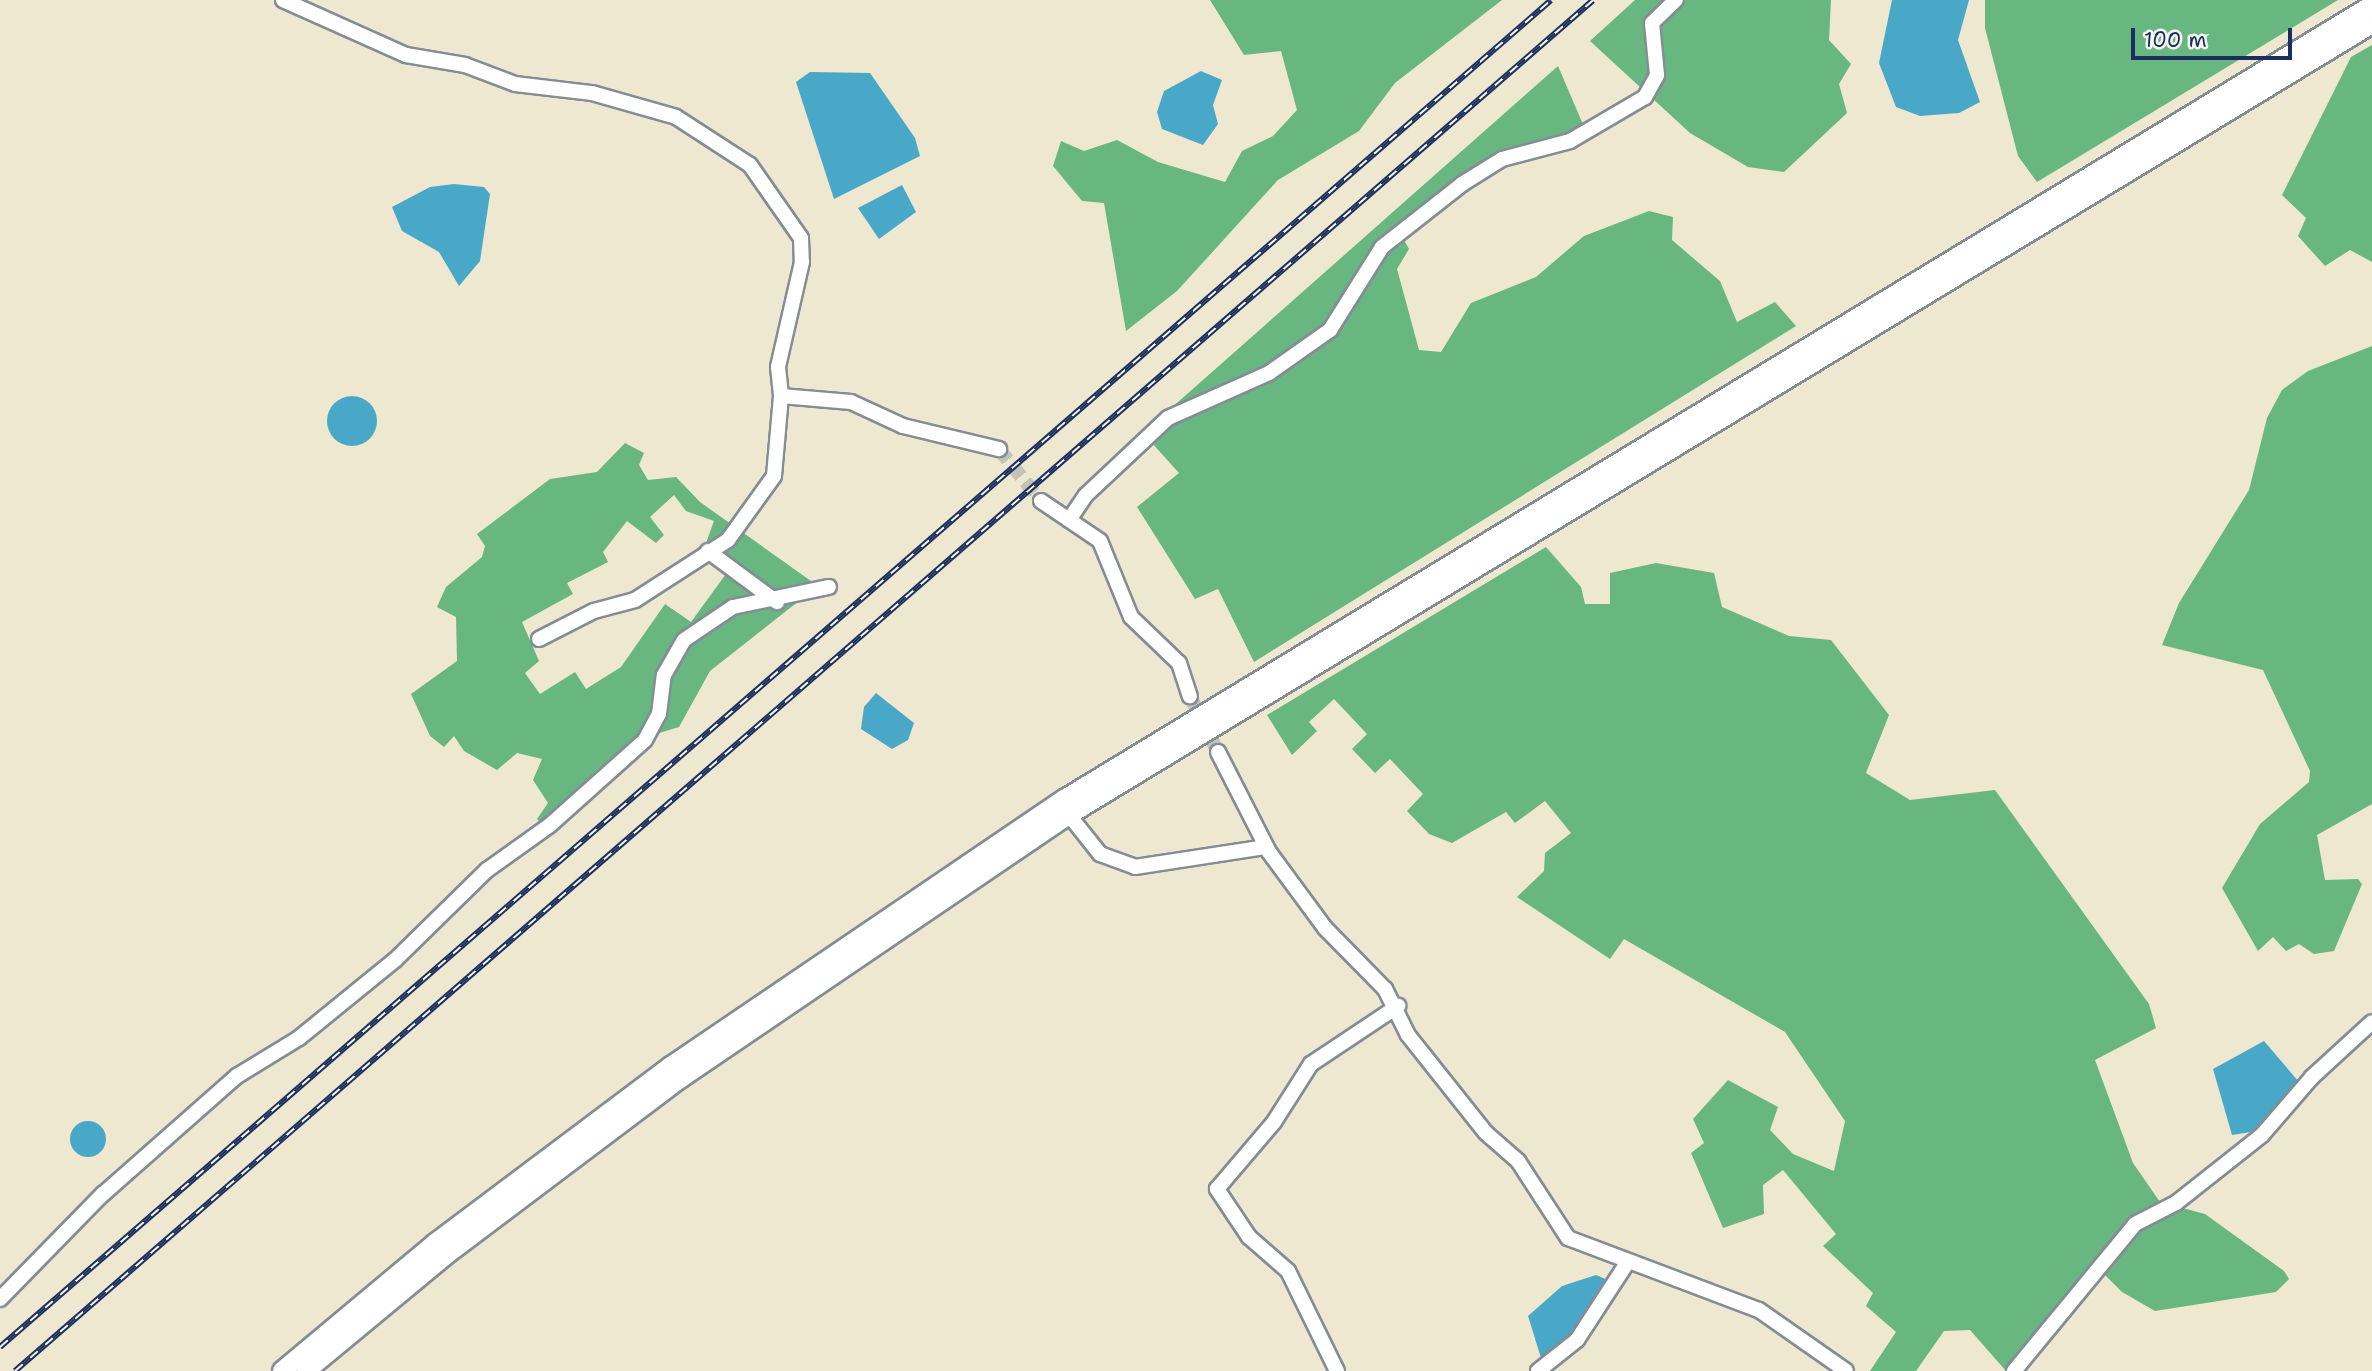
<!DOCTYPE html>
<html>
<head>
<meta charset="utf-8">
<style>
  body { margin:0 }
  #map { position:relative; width:2372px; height:1371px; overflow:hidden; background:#ede8cf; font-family:"Shantell Sans",sans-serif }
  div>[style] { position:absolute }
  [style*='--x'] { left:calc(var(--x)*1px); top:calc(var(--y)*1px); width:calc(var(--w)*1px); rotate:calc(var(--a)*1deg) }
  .forest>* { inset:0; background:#68b680 }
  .water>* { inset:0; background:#49a8c8 }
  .round { border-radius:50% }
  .minor-tunnel>* { height:14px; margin-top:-7px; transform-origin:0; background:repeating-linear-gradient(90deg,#c3c3b8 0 14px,transparent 0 21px) }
  .roads { filter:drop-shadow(2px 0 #848c96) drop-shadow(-2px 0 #848c96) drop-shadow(0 2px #848c96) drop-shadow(0 -2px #848c96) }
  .minor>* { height:14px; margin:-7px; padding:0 7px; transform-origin:7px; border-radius:7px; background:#fff }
  .major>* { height:18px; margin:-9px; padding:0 9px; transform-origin:9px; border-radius:9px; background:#fff }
  .rail>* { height:6px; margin-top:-3px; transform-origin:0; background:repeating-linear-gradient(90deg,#f6f6f2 0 10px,#1b2f5e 0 20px); box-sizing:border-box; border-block:2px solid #1b2f5e }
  span { translate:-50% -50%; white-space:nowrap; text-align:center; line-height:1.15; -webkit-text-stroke:5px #f6f6f2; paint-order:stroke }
  .scale { position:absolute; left:2131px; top:28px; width:161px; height:32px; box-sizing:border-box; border:4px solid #1b2f5e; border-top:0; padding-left:9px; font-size:21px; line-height:24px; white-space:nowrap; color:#1b2f5e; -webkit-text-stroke:5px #f6f6f2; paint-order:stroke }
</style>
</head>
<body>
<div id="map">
  <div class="forest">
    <div style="clip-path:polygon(1210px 0,1502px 0,1395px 83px,1359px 131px,1278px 180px,1177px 291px,1126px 331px,1104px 203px,1082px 201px,1053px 166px,1061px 141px,1084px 151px,1117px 140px,1158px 162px,1225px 182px,1242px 151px,1273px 136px,1297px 110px,1281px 51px,1244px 55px)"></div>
    <div style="clip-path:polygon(1635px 0,1831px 0,1829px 40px,1851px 64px,1839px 84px,1847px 113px,1784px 172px,1748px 167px,1690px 133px,1590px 41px)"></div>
    <div style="clip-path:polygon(1985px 0,2338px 0,2037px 182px,2018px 156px,1985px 28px)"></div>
    <div style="clip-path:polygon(2372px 45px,2372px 262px,2350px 250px,2325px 266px,2298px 236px,2306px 218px,2282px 195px,2351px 57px)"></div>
    <div style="clip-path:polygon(1558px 66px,1588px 136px,1491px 169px,1404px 240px,1409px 249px,1397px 269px,1419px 350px,1441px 352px,1471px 303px,1536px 277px,1584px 236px,1649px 211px,1673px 217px,1672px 240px,1720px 281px,1737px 322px,1775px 302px,1796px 326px,1254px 662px,1218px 589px,1195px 599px,1137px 507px,1179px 473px,1143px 433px)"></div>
    <div style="clip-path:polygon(2372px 346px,2372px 804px,2317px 835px,2325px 880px,2358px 879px,2362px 884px,2334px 951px,2314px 954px,2299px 944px,2286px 951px,2273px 937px,2258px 951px,2222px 888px,2260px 824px,2309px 782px,2310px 771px,2263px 670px,2162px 645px,2179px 603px,2249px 490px,2267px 418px,2282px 390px,2308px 371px)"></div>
    <div style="clip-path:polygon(evenodd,625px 443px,644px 453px,639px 465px,648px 480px,676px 477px,700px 502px,818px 586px,710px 671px,679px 727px,646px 737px,598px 769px,541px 824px,537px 819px,548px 803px,533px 780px,542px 759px,517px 753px,497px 770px,464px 751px,454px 736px,444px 747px,430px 736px,411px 694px,457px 661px,456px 617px,437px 607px,446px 587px,482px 557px,485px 546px,477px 534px,550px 479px,597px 472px,625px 443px,674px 495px,686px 511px,714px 521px,706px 543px,734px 563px,691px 622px,665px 604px,621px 667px,586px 689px,575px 672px,540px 694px,525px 673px,539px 661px,522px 622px,573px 594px,567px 583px,608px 562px,603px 552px,627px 521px,656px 543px,664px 535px,650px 517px,674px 495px)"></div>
    <div style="clip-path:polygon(1546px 547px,1581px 587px,1585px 604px,1610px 604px,1610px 573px,1656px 563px,1714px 573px,1722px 607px,1789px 636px,1831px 640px,1889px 715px,1866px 773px,1910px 800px,1995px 790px,2149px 1004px,2156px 1028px,2095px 1060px,2133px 1163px,2160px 1202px,2205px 1214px,2284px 1271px,2289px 1279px,2276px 1292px,2155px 1311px,2122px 1292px,2095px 1265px,2033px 1348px,2006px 1371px,1970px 1330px,1944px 1331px,1916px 1371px,1870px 1371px,1896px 1332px,1866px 1306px,1873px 1293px,1823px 1246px,1836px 1234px,1783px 1170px,1763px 1185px,1764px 1214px,1723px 1228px,1691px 1153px,1704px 1143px,1693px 1119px,1728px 1080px,1778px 1107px,1770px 1130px,1793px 1154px,1834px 1171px,1845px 1121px,1785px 1032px,1624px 939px,1610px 959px,1517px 897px,1544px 871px,1545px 853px,1571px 833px,1545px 801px,1515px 823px,1506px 812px,1452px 843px,1429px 834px,1407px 811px,1423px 794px,1390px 759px,1375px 773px,1352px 749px,1367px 734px,1334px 699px,1309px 722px,1317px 731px,1292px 755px,1267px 715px)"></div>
  </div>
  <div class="water">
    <div style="clip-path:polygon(1892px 0,1969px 0,1958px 40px,1980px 102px,1959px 113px,1920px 116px,1896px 107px,1879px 63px)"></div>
    <div style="clip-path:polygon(1201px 71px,1222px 80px,1213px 105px,1218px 124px,1203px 145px,1162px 129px,1157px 112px,1164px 91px)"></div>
    <div style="clip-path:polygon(810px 72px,870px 73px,915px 138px,920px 156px,834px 199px,796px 82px)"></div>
    <div style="clip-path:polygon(454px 184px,484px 187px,490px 194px,480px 261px,459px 286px,439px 252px,402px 231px,392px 207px,430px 187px)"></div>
    <div style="clip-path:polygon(902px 185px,916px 212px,879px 239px,858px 208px)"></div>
    <div class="round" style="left:327px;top:396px;width:50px;height:50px"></div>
    <div style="clip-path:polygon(876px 693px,914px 723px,908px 740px,892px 749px,861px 729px,864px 707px)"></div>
    <div style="clip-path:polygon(2264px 1041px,2299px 1082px,2257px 1131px,2232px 1135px,2213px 1069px)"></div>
    <div class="round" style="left:70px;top:1121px;width:36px;height:36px"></div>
    <div style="clip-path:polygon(1596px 1275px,1610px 1281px,1582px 1329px,1542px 1361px,1528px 1316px,1562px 1286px)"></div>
  </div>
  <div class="minor-tunnel">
    <div style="--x:999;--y:449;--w:67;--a:51.1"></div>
    <div style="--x:1190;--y:696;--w:63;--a:63.4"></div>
  </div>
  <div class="roads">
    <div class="minor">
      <div style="--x:283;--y:0;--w:135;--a:24.1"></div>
      <div style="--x:406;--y:55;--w:60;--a:9.6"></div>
      <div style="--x:465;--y:65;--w:53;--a:20.8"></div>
      <div style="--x:515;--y:84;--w:78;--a:6.7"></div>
      <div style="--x:592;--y:93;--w:87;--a:15.9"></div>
      <div style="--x:676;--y:117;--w:88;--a:33"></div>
      <div style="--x:750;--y:165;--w:89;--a:55.1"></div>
      <div style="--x:801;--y:238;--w:24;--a:88"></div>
      <div style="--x:802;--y:262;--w:108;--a:102.9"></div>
      <div style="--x:778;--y:367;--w:29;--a:84"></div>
      <div style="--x:781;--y:396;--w:70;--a:4.9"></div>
      <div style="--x:851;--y:402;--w:57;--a:24.8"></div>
      <div style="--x:903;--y:426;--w:99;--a:13.5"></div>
      <div style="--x:1041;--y:501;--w:71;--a:34.1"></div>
      <div style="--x:1100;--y:541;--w:82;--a:67.8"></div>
      <div style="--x:1131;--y:617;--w:66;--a:43.8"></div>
      <div style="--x:1179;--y:663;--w:35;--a:72"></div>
      <div style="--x:1069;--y:520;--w:30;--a:-56"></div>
      <div style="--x:1086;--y:495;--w:112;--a:-43.2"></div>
      <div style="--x:1168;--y:418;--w:111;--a:-24"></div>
      <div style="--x:1269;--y:373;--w:75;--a:-35.2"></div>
      <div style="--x:1330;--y:330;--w:98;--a:-57.9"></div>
      <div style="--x:1382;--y:247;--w:102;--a:-38.2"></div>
      <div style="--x:1462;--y:184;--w:47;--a:-32"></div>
      <div style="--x:1502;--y:159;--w:70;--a:-14.8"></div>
      <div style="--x:1570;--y:141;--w:87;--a:-30.4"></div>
      <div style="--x:1645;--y:97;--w:25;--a:-61"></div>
      <div style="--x:1657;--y:75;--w:52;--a:-95.5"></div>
      <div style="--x:1652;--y:23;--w:33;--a:-44"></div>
      <div style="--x:708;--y:551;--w:86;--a:36.5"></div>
      <div style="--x:539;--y:639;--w:62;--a:-27"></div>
      <div style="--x:594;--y:611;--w:42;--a:-15"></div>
      <div style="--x:635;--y:600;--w:111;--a:-32.8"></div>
      <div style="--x:728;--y:540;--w:79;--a:-54.3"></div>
      <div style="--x:774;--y:476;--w:80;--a:-85"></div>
      <div style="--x:1218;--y:752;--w:112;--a:63"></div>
      <div style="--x:1269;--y:852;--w:94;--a:53.6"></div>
      <div style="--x:1325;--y:928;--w:86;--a:45.5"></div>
      <div style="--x:1385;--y:989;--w:51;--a:63.4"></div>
      <div style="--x:1408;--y:1035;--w:125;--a:51.5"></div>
      <div style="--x:1486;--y:1133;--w:43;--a:41.2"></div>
      <div style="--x:1518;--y:1161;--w:92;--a:57"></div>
      <div style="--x:1568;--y:1238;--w:204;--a:20.7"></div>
      <div style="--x:1759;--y:1310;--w:106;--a:35"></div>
      <div style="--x:1069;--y:815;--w:50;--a:51.5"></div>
      <div style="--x:1100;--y:854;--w:37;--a:20"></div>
      <div style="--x:1135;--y:867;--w:133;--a:-8.7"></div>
      <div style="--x:0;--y:1299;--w:147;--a:-45.6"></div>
      <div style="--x:103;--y:1194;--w:179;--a:-41.4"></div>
      <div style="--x:237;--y:1076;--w:73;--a:-31.5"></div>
      <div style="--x:299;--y:1038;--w:124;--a:-39.1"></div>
      <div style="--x:395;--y:960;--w:129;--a:-44.4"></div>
      <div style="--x:487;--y:870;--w:77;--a:-35.5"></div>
      <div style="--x:550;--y:825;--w:127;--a:-41.8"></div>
      <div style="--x:645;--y:740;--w:30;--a:-62"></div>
      <div style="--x:659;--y:714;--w:39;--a:-83"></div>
      <div style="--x:664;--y:675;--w:40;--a:-60.3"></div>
      <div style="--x:684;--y:640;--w:59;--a:-34"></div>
      <div style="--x:733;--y:607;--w:98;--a:-11.8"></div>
      <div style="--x:1337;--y:1371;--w:111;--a:-116.1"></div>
      <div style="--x:1288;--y:1271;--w:52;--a:-138.9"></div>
      <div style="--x:1249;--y:1237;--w:58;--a:-123.7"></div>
      <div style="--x:1217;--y:1189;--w:88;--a:-49.6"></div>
      <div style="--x:1274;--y:1122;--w:69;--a:-57.5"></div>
      <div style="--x:1311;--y:1064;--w:105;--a:-33.7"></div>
      <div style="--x:1538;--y:1371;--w:50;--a:-38.5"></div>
      <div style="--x:1577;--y:1340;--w:92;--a:-57"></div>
      <div style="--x:2014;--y:1371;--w:190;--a:-50.5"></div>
      <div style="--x:2135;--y:1224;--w:46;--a:-27.1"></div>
      <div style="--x:2176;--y:1203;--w:110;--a:-38.3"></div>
      <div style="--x:2262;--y:1135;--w:77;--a:-49.2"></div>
      <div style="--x:2312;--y:1077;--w:81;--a:-42.5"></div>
    </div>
    <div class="major">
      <div style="--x:282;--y:1371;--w:199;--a:-39.9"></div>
      <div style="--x:435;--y:1243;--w:295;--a:-36.9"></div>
      <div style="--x:671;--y:1066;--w:477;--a:-34.2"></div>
      <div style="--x:1066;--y:798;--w:1528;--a:-31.27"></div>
      <div style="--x:306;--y:1371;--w:180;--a:-39.6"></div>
      <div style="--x:445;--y:1256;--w:294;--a:-37"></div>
      <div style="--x:680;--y:1079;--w:470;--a:-34.2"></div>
      <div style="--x:1069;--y:815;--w:1524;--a:-31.26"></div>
    </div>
  </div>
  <div class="rail">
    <div style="--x:0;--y:1347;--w:2054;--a:-40.97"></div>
    <div style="--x:15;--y:1371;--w:2090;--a:-40.98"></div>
  </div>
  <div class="scale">100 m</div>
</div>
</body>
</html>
